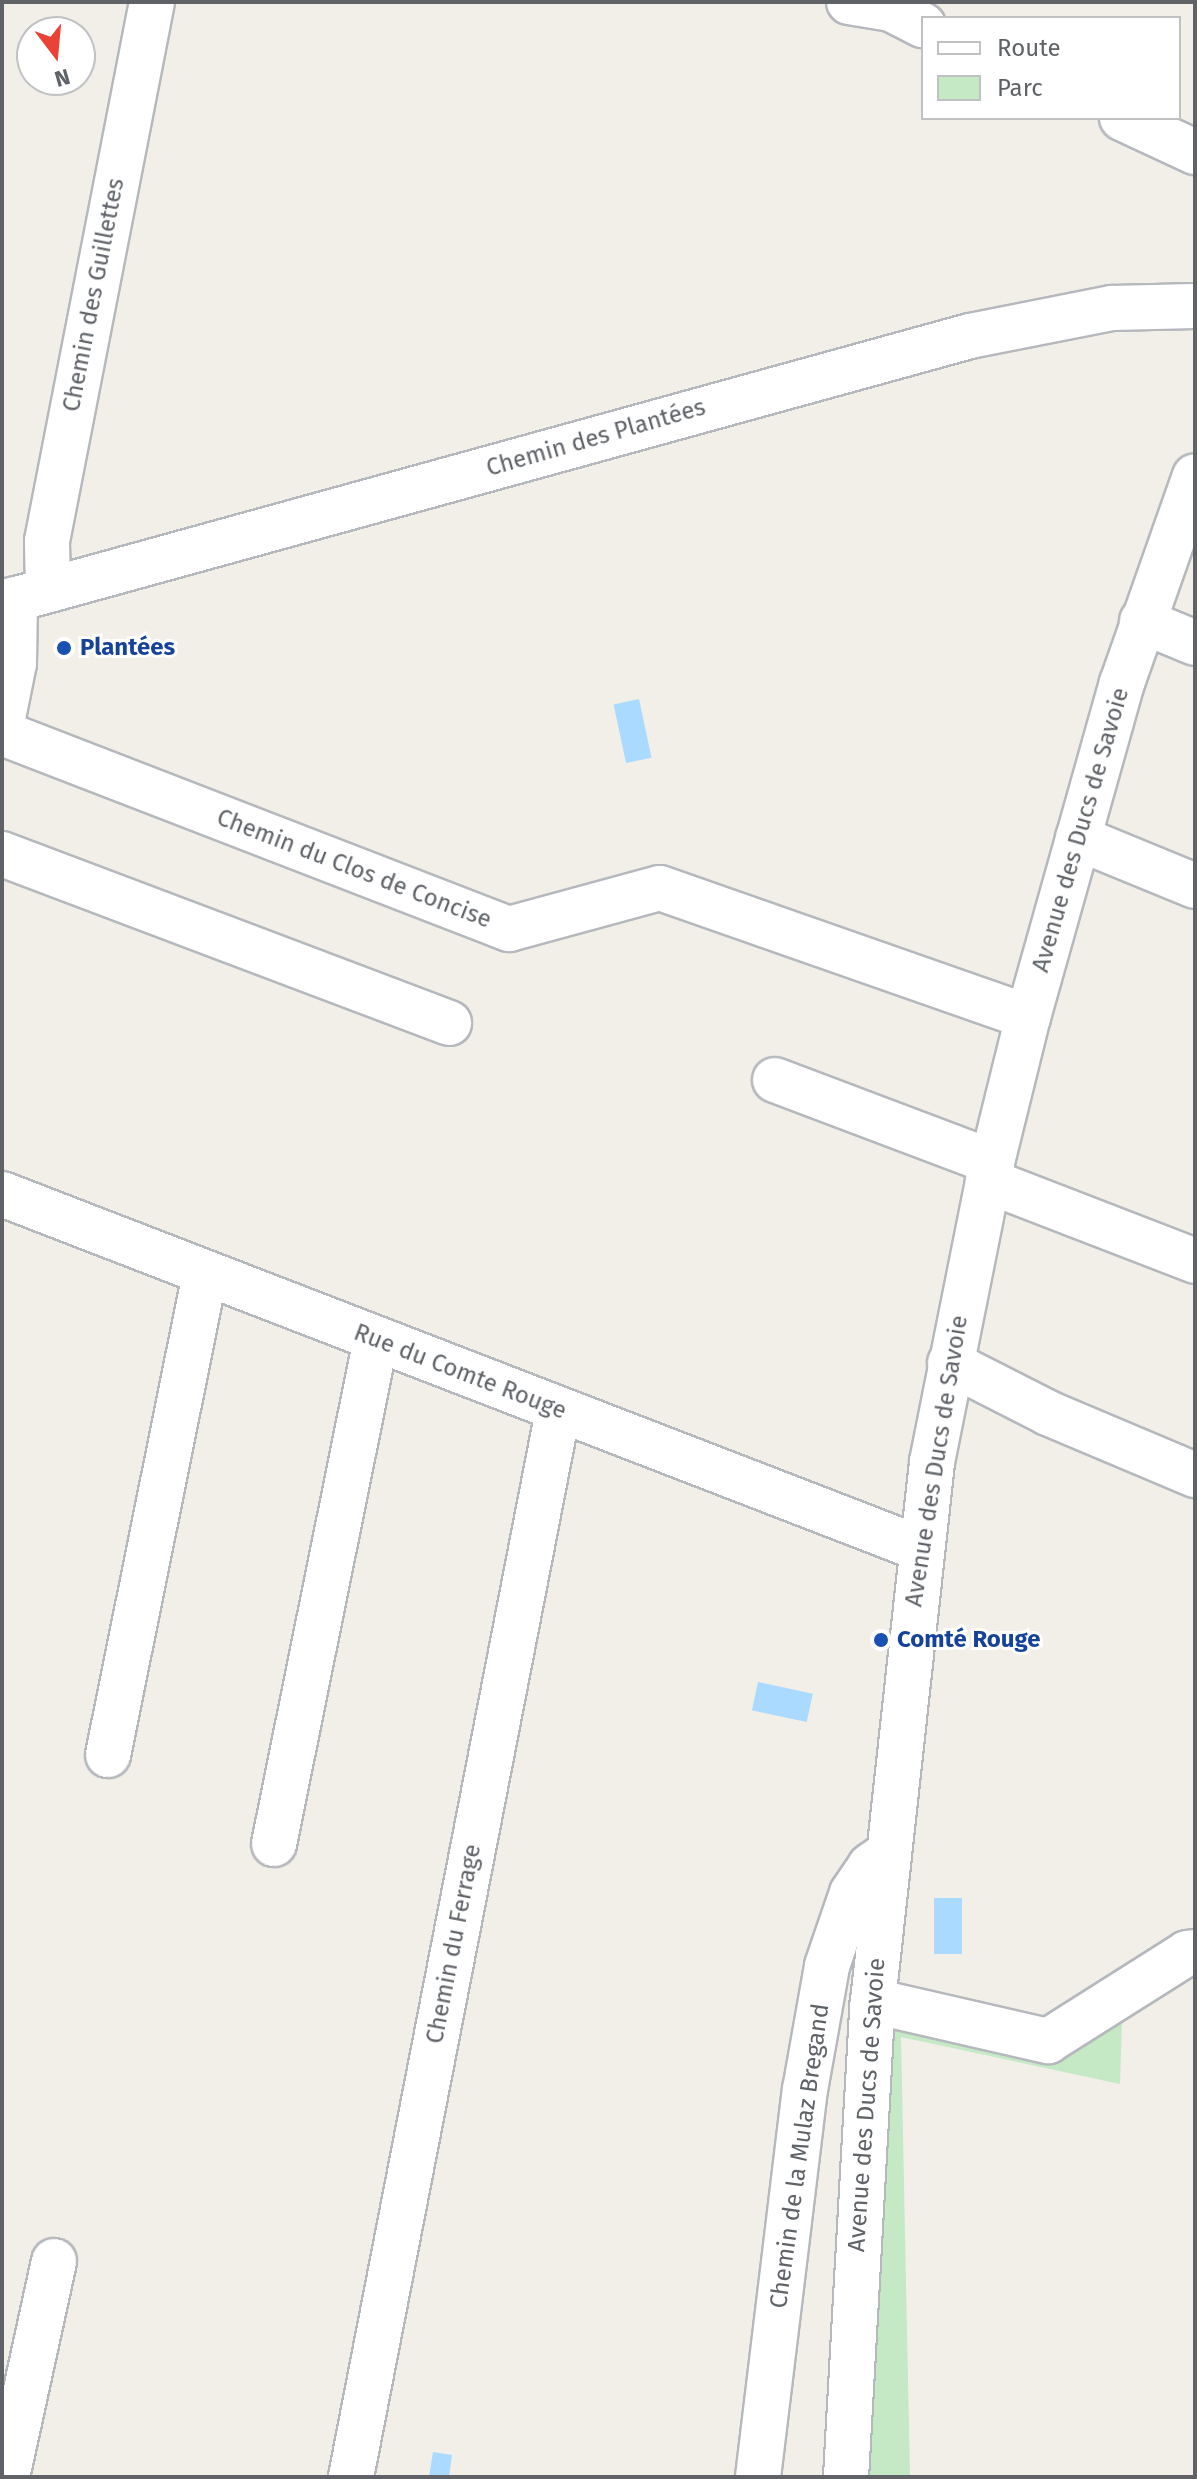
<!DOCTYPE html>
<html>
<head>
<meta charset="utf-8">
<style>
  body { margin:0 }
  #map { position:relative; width:1197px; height:2479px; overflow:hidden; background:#f1efe8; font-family:"Fira Sans",sans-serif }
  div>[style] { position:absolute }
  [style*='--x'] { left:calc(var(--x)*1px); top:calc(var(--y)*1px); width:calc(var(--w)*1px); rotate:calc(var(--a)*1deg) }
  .green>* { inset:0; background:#c5e8c5 }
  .water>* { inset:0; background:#aadaff; transform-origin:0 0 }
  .roads { filter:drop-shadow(2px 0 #b5b8bc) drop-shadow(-2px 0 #b5b8bc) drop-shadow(0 2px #b5b8bc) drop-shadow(0 -2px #b5b8bc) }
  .minor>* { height:44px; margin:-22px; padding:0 22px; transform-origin:22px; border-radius:22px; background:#fff }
  .dots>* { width:22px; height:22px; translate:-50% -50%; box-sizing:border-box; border:4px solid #fff; border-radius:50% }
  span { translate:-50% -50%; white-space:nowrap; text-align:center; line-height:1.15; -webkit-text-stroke:6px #fff; paint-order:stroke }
  .street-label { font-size:24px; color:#5f6368 }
  .transit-label { font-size:24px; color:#164399; font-weight:700 }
  .left { translate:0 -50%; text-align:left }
  .frame { position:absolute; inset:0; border:4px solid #5f6368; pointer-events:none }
  .legend { position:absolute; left:921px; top:16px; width:260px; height:104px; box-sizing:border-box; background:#fff; border:2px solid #bfc1c3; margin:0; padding:10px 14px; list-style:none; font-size:24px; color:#5f6368 }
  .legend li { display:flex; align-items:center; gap:16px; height:40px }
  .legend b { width:40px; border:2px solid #bfc1c3 }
  .north { position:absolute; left:16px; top:16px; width:80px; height:80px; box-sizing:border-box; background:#fff; border:2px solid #bfc1c3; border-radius:50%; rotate:164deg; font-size:22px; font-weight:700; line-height:32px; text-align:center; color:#5f6368 }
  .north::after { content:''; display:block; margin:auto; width:28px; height:36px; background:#ea4335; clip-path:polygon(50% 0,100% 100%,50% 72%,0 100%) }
</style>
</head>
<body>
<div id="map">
  <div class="green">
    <div style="clip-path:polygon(1122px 2021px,1120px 2084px,901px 2037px,910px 2477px,866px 2477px,893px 2027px,1064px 2053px)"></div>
  </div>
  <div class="water">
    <div style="left:639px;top:699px;width:60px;height:26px;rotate:78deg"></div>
    <div style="left:758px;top:1682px;width:56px;height:29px;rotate:12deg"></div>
    <div style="left:934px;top:1898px;width:28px;height:56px"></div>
    <div style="clip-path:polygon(433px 2452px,452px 2455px,449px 2477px,429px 2477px)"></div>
  </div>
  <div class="roads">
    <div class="minor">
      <div style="--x:849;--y:2;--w:43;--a:9.5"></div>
      <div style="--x:891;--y:9;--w:36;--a:27"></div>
      <div style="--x:1122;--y:118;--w:81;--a:25"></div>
      <div style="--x:48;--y:590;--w:49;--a:-91.2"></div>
      <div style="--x:47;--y:541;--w:549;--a:-78.98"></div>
      <div style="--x:2;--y:603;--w:1004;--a:-15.42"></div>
      <div style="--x:970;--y:336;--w:145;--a:-11.2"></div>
      <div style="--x:1112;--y:308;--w:83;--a:-1.4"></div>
      <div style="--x:1142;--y:621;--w:57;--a:22.5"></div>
      <div style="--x:2;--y:723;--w:61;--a:-78.7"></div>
      <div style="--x:14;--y:663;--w:64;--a:-89.1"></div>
      <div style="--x:2;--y:733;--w:544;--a:21.14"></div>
      <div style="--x:509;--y:929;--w:156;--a:-15.2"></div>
      <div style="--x:660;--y:888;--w:390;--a:19.3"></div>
      <div style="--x:1078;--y:838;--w:126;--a:22.3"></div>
      <div style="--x:2;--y:854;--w:478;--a:20.7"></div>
      <div style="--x:775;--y:1080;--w:232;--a:20.7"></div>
      <div style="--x:988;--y:1181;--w:222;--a:21.1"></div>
      <div style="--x:2;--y:1194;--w:983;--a:21.11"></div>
      <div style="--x:950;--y:1363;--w:110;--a:27"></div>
      <div style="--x:1048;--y:1413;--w:160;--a:22.9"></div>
      <div style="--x:108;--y:1755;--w:492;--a:-78.6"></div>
      <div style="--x:274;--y:1844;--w:515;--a:-78.58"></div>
      <div style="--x:873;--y:2001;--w:180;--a:12.9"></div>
      <div style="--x:1048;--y:2041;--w:165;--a:-32.3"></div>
      <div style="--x:1187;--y:1953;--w:8;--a:-7"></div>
      <div style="--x:7;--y:2477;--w:221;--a:-77.7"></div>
      <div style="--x:351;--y:2477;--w:1086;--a:-79.01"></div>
      <div style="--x:758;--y:2477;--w:390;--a:-83.1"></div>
      <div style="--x:805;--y:2090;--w:126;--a:-79.9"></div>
      <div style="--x:827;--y:1966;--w:77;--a:-71.1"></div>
      <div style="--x:852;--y:1893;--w:32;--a:-56"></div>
      <div style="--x:870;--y:1866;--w:21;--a:-35"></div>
      <div style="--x:846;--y:2477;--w:477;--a:-86.8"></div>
      <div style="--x:873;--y:2001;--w:542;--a:-83.75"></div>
      <div style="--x:932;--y:1462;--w:306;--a:-78.7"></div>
      <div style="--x:992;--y:1162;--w:149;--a:-76.1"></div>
      <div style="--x:1028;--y:1017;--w:347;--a:-74.3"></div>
      <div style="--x:1122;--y:683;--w:219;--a:-70.6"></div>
    </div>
  </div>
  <div class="dots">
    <div style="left:64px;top:648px;background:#1a4fb4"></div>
    <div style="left:881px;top:1640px;background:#1a4fb4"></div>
  </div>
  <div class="street-label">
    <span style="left:94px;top:295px;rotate:-79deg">Chemin des Guillettes</span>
    <span style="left:596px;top:438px;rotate:-16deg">Chemin des Plantées</span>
    <span style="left:1081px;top:830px;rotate:-74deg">Avenue des Ducs de Savoie</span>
    <span style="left:354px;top:869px;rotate:21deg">Chemin du Clos de Concise</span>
    <span style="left:460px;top:1372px;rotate:21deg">Rue du Comte Rouge</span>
    <span style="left:937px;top:1461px;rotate:-81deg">Avenue des Ducs de Savoie</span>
    <span style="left:454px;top:1944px;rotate:-79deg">Chemin du Ferrage</span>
    <span style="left:867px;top:2105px;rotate:-86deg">Avenue des Ducs de Savoie</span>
    <span style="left:800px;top:2156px;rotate:-82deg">Chemin de la Mulaz Bregand</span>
  </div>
  <div class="transit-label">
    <span class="left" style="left:80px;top:648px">Plantées</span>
    <span class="left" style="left:897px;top:1640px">Comté Rouge</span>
  </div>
  <div class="frame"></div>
  <ul class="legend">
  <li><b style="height:10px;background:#fff"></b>Route</li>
  <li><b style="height:22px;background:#c5e8c5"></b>Parc</li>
  </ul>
  <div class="north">N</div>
</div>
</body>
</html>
